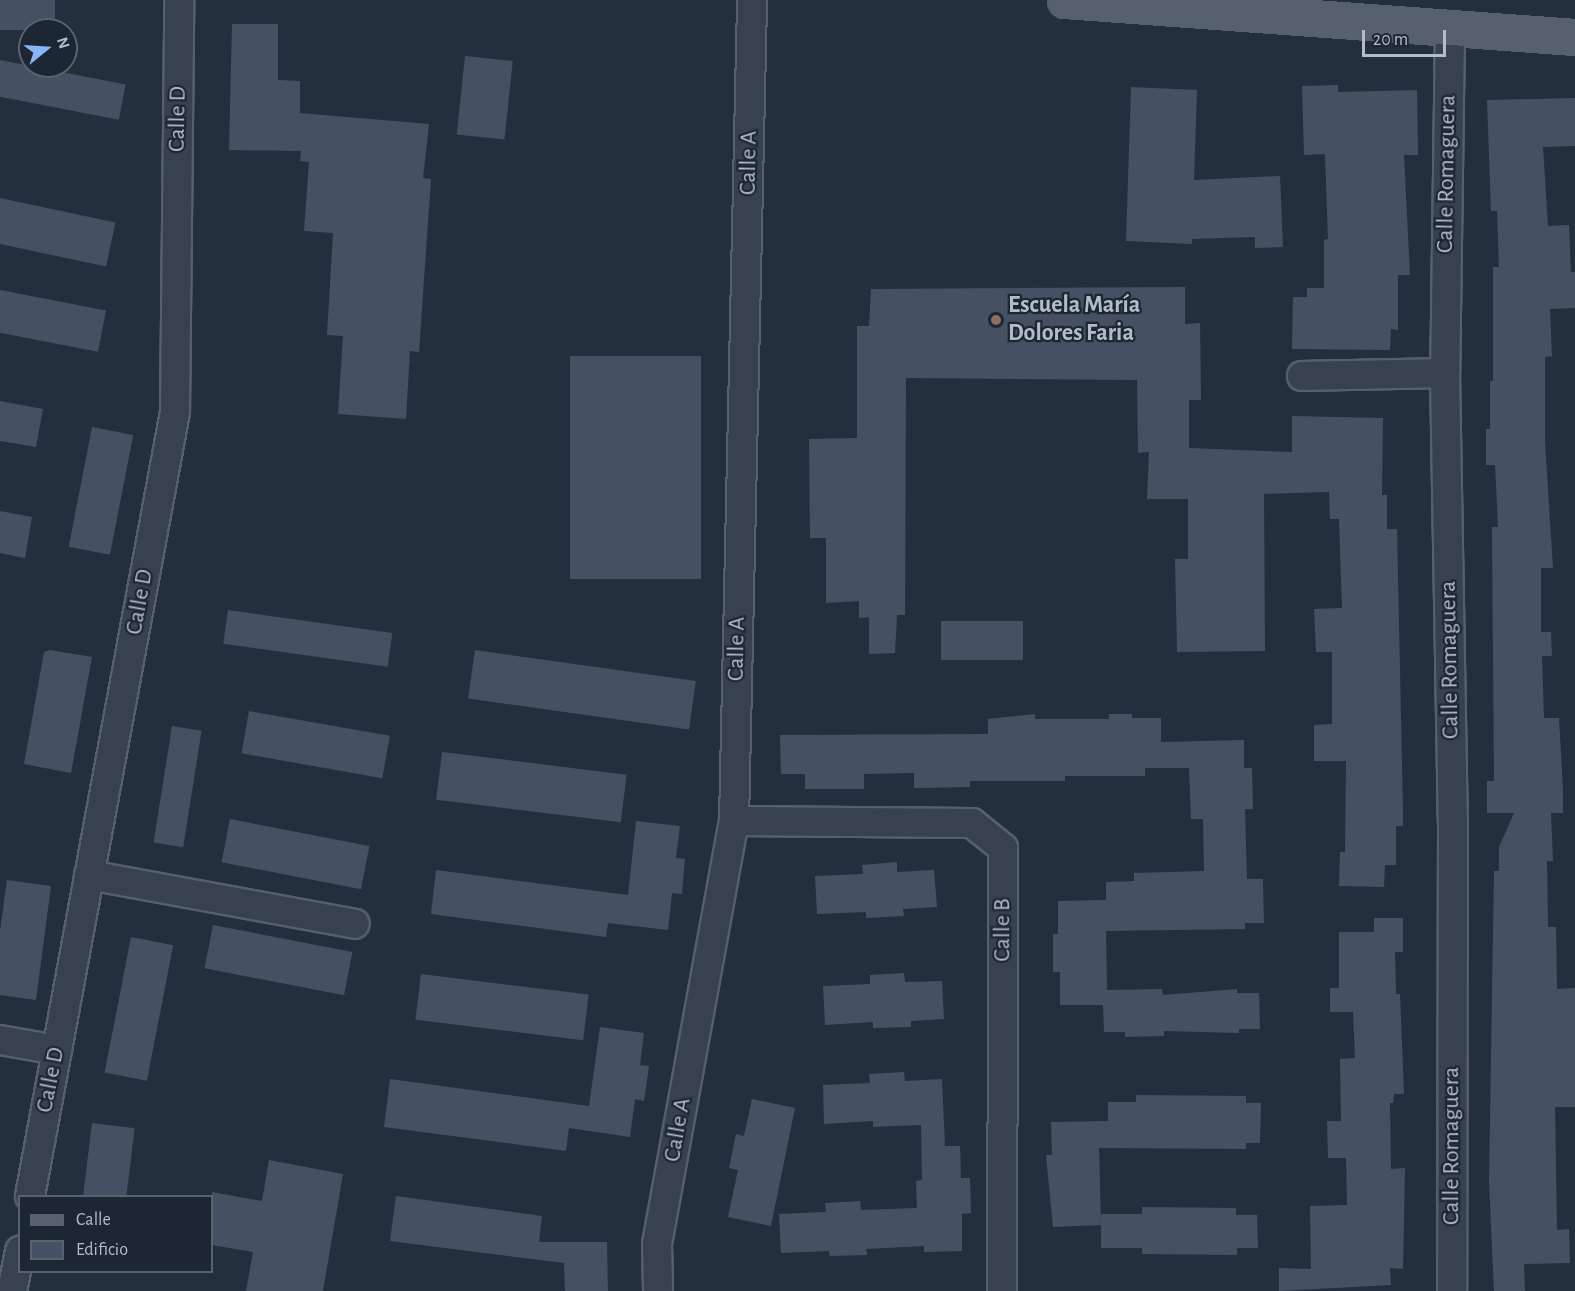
<!DOCTYPE html>
<html>
<head>
<meta charset="utf-8">
<style>
  body { margin:0 }
  #map { position:relative; width:1575px; height:1291px; overflow:hidden; background:#242f3e; font-family:"Alegreya Sans",sans-serif }
  div>[style] { position:absolute }
  [style*='--x'] { left:calc(var(--x)*1px); top:calc(var(--y)*1px); width:calc(var(--w)*1px); rotate:calc(var(--a)*1deg) }
  .building>* { inset:0; background:#455162; transform-origin:0 0 }
  .roads { filter:drop-shadow(2px 0 #565f6c) drop-shadow(-2px 0 #565f6c) drop-shadow(0 2px #565f6c) drop-shadow(0 -2px #565f6c) }
  .minor>* { height:28px; margin:-14px; padding:0 14px; transform-origin:14px; border-radius:14px; background:#38414e }
  .primary>* { height:33px; margin:-16.5px; padding:0 16.5px; transform-origin:16.5px; border-radius:16.5px; background:#56606e }
  .dots>* { width:16px; height:16px; translate:-50% -50%; box-sizing:border-box; border:3px solid #1d2633; border-radius:50% }
  span { translate:-50% -50%; white-space:nowrap; text-align:center; line-height:1.15; -webkit-text-stroke:4.5px #1d2633; paint-order:stroke }
  .street-label { font-size:24px; color:#b4bcc9 }
  .poi-label { font-size:24px; color:#b4bcc9; font-weight:700 }
  .left { translate:0 -50%; text-align:left }
  .legend { position:absolute; left:18px; top:1195px; width:195px; height:78px; box-sizing:border-box; background:#1d2633; border:2px solid #59626f; margin:0; padding:8px 10px; list-style:none; font-size:18px; color:#b4bcc9 }
  .legend li { display:flex; align-items:center; gap:12px; height:30px }
  .legend b { width:30px; border:2px solid #59626f }
  .north { position:absolute; left:18px; top:18px; width:60px; height:60px; box-sizing:border-box; background:#1d2633; border:2px solid #59626f; border-radius:50%; rotate:72deg; font-size:16px; font-weight:700; line-height:24px; text-align:center; color:#b4bcc9 }
  .north::after { content:''; display:block; margin:auto; width:21px; height:27px; background:#8ab4f8; clip-path:polygon(50% 0,100% 100%,50% 72%,0 100%) }
  .scale { position:absolute; left:1362px; top:30px; width:84px; height:27px; box-sizing:border-box; border:3px solid #b4bcc9; border-top:0; padding-left:8px; font-size:18px; line-height:21px; white-space:nowrap; color:#b4bcc9; -webkit-text-stroke:4px #1d2633; paint-order:stroke }
</style>
</head>
<body>
<div id="map">
  <div class="building">
    <div style="left:0;top:0;width:55px;height:30px"></div>
    <div style="clip-path:polygon(232px 24px,278px 24px,278px 80px,300px 81px,300px 113px,429px 124px,423px 178px,431px 179px,419px 352px,410px 351px,406px 419px,338px 414px,343px 336px,327px 335px,333px 233px,304px 231px,309px 162px,300px 161px,301px 151px,229px 150px)"></div>
    <div style="left:465px;top:56px;width:48px;height:79px;rotate:6deg"></div>
    <div style="left:0;top:60px;width:128px;height:36px;rotate:11deg"></div>
    <div style="clip-path:polygon(1338px 85px,1338px 92px,1417px 90px,1418px 155px,1404px 155px,1410px 275px,1398px 275px,1398px 330px,1391px 329px,1390px 350px,1292px 349px,1293px 297px,1307px 297px,1307px 288px,1324px 288px,1324px 240px,1328px 239px,1325px 154px,1304px 155px,1302px 86px)"></div>
    <div style="clip-path:polygon(1131px 87px,1197px 90px,1194px 180px,1280px 176px,1283px 247px,1255px 248px,1255px 237px,1192px 239px,1192px 244px,1126px 241px)"></div>
    <div style="clip-path:polygon(1575px 98px,1575px 146px,1543px 147px,1548px 226px,1569px 225px,1571px 272px,1575px 272px,1575px 308px,1550px 309px,1552px 356px,1545px 357px,1545px 441px,1553px 568px,1541px 568px,1541px 632px,1551px 632px,1552px 656px,1542px 656px,1544px 718px,1559px 718px,1563px 789px,1563px 813px,1551px 813px,1553px 861px,1547px 861px,1548px 927px,1556px 927px,1557px 989px,1575px 988px,1575px 1107px,1555px 1107px,1557px 1230px,1569px 1229px,1570px 1263px,1524px 1264px,1525px 1291px,1494px 1291px,1489px 1181px,1494px 871px,1499px 871px,1499px 847px,1514px 813px,1487px 813px,1487px 781px,1494px 781px,1492px 527px,1498px 527px,1495px 465px,1486px 465px,1486px 429px,1490px 429px,1490px 381px,1493px 381px,1493px 267px,1499px 267px,1497px 211px,1491px 211px,1487px 100px)"></div>
    <div style="left:0;top:198px;width:118px;height:45px;rotate:12deg"></div>
    <div style="clip-path:polygon(1185px 287px,1185px 324px,1200px 323px,1201px 400px,1189px 400px,1189px 448px,1292px 452px,1292px 416px,1383px 418px,1382px 495px,1387px 495px,1387px 529px,1397px 529px,1403px 811px,1403px 826px,1396px 826px,1396px 865px,1385px 865px,1384px 887px,1339px 886px,1340px 852px,1345px 852px,1346px 761px,1314px 761px,1314px 725px,1332px 724px,1332px 652px,1316px 652px,1314px 609px,1342px 608px,1339px 519px,1330px 519px,1329px 492px,1264px 494px,1265px 651px,1177px 652px,1175px 559px,1188px 559px,1188px 499px,1147px 499px,1149px 452px,1138px 453px,1137px 380px,906px 378px,905px 615px,897px 615px,895px 653px,869px 654px,869px 617px,859px 618px,859px 601px,826px 603px,826px 538px,810px 538px,809px 439px,857px 438px,857px 326px,869px 326px,871px 289px)"></div>
    <div style="left:0;top:290px;width:108px;height:42px;rotate:11deg"></div>
    <div style="left:570px;top:356px;width:131px;height:223px"></div>
    <div style="clip-path:polygon(0 401px,43px 409px,36px 447px,0 441px)"></div>
    <div style="left:92px;top:427px;width:42px;height:122px;rotate:11deg"></div>
    <div style="clip-path:polygon(0 511px,32px 517px,25px 558px,0 553px)"></div>
    <div style="left:228px;top:610px;width:166px;height:34px;rotate:8deg"></div>
    <div style="left:1023px;top:621px;width:39px;height:82px;rotate:90deg"></div>
    <div style="clip-path:polygon(50px 650px,92px 657px,71px 773px,24px 764px,44px 652px)"></div>
    <div style="left:475px;top:650px;width:223px;height:49px;rotate:8deg"></div>
    <div style="left:249px;top:711px;width:143px;height:43px;rotate:10deg"></div>
    <div style="clip-path:polygon(1035px 714px,1035px 719px,1109px 719px,1109px 714px,1132px 714px,1132px 718px,1161px 718px,1161px 742px,1244px 740px,1244px 768px,1252px 768px,1253px 809px,1245px 809px,1247px 879px,1263px 879px,1264px 923px,1245px 923px,1245px 929px,1106px 931px,1107px 990px,1162px 989px,1163px 995px,1237px 989px,1237px 993px,1259px 993px,1260px 1029px,1239px 1029px,1239px 1033px,1164px 1031px,1164px 1036px,1125px 1037px,1125px 1032px,1104px 1032px,1103px 1005px,1060px 1005px,1060px 972px,1053px 972px,1053px 934px,1058px 934px,1058px 901px,1106px 900px,1106px 882px,1134px 881px,1134px 873px,1204px 871px,1203px 819px,1191px 819px,1189px 768px,1145px 768px,1145px 776px,1065px 776px,1065px 781px,970px 781px,970px 787px,914px 788px,914px 773px,864px 774px,864px 789px,805px 789px,805px 774px,781px 774px,780px 735px,988px 734px,988px 719px)"></div>
    <div style="left:172px;top:726px;width:30px;height:118px;rotate:9deg"></div>
    <div style="left:442px;top:752px;width:186px;height:48px;rotate:7deg"></div>
    <div style="left:230px;top:819px;width:142px;height:44px;rotate:11deg"></div>
    <div style="clip-path:polygon(636px 821px,680px 826px,676px 858px,685px 859px,682px 894px,672px 893px,668px 930px,608px 923px,606px 937px,431px 914px,436px 870px,628px 895px)"></div>
    <div style="clip-path:polygon(897px 862px,897px 872px,934px 870px,937px 907px,903px 909px,904px 916px,866px 918px,866px 912px,817px 914px,815px 876px,863px 874px,862px 865px)"></div>
    <div style="clip-path:polygon(7px 880px,51px 886px,36px 1000px,0 995px,0 931px)"></div>
    <div style="clip-path:polygon(1374px 918px,1403px 918px,1403px 952px,1395px 952px,1396px 994px,1400px 994px,1404px 1094px,1394px 1094px,1393px 1103px,1390px 1103px,1391px 1169px,1405px 1168px,1403px 1269px,1390px 1268px,1391px 1285px,1279px 1291px,1279px 1268px,1311px 1269px,1310px 1206px,1347px 1205px,1346px 1158px,1328px 1158px,1327px 1121px,1341px 1121px,1340px 1059px,1355px 1058px,1353px 1012px,1330px 1012px,1330px 988px,1339px 988px,1339px 932px,1374px 932px)"></div>
    <div style="left:213px;top:925px;width:142px;height:44px;rotate:11deg"></div>
    <div style="left:131px;top:937px;width:43px;height:138px;rotate:11deg"></div>
    <div style="clip-path:polygon(904px 973px,905px 982px,942px 981px,944px 1019px,911px 1021px,911px 1027px,873px 1028px,873px 1022px,825px 1025px,823px 986px,870px 984px,870px 975px)"></div>
    <div style="left:421px;top:974px;width:169px;height:46px;rotate:7deg"></div>
    <div style="clip-path:polygon(600px 1027px,644px 1033px,640px 1065px,649px 1066px,644px 1101px,635px 1099px,630px 1137px,569px 1128px,566px 1151px,384px 1127px,390px 1079px,589px 1106px)"></div>
    <div style="clip-path:polygon(904px 1072px,905px 1081px,942px 1079px,945px 1146px,960px 1146px,961px 1178px,970px 1178px,971px 1213px,962px 1214px,962px 1251px,924px 1252px,924px 1246px,866px 1249px,867px 1255px,830px 1256px,829px 1251px,781px 1253px,779px 1214px,826px 1212px,825px 1203px,860px 1201px,861px 1210px,917px 1208px,916px 1181px,922px 1180px,921px 1125px,873px 1127px,873px 1121px,824px 1124px,823px 1085px,870px 1083px,869px 1074px)"></div>
    <div style="clip-path:polygon(1136px 1095px,1246px 1096px,1246px 1103px,1261px 1103px,1260px 1143px,1246px 1143px,1246px 1149px,1099px 1148px,1101px 1225px,1053px 1227px,1046px 1155px,1052px 1155px,1051px 1122px,1108px 1121px,1108px 1102px,1136px 1102px)"></div>
    <div style="clip-path:polygon(752px 1099px,795px 1108px,771px 1226px,728px 1217px,738px 1170px,729px 1168px,736px 1134px,744px 1136px)"></div>
    <div style="left:92px;top:1123px;width:43px;height:75px;rotate:7deg"></div>
    <div style="clip-path:polygon(269px 1160px,343px 1174px,323px 1291px,246px 1291px,253px 1252px,212px 1245px,212px 1192px,262px 1201px)"></div>
    <div style="clip-path:polygon(396px 1196px,542px 1216px,539px 1242px,607px 1242px,608px 1291px,565px 1291px,564px 1263px,390px 1241px)"></div>
    <div style="clip-path:polygon(1142px 1207px,1236px 1208px,1236px 1215px,1257px 1215px,1258px 1248px,1237px 1248px,1237px 1255px,1142px 1254px,1142px 1248px,1101px 1248px,1101px 1214px,1142px 1214px)"></div>
  </div>
  <div class="roads">
    <div class="minor">
      <div style="--x:1450;--y:29;--w:344;--a:90.8"></div>
      <div style="--x:1445;--y:373;--w:449;--a:89"></div>
      <div style="--x:1453;--y:822;--w:469;--a:90.1"></div>
      <div style="--x:1302;--y:376;--w:143;--a:-1.2"></div>
      <div style="--x:734;--y:821;--w:238;--a:0.5"></div>
      <div style="--x:972;--y:823;--w:40;--a:39"></div>
      <div style="--x:1003;--y:848;--w:443;--a:90.1"></div>
      <div style="--x:89;--y:875;--w:270;--a:10.4"></div>
      <div style="--x:0;--y:1040;--w:58;--a:10"></div>
      <div style="--x:30;--y:1196;--w:797;--a:-79.52"></div>
      <div style="--x:175;--y:412;--w:412;--a:-89.4"></div>
      <div style="--x:12;--y:1291;--w:41;--a:-78.7"></div>
      <div style="--x:658;--y:1291;--w:47;--a:-91.2"></div>
      <div style="--x:657;--y:1244;--w:430;--a:-79.7"></div>
      <div style="--x:734;--y:821;--w:821;--a:-88.74"></div>
    </div>
    <div class="primary">
      <div style="--x:1065;--y:0;--w:511;--a:4.15"></div>
    </div>
  </div>
  <div class="dots">
    <div style="left:996px;top:320px;background:#8d6e63"></div>
  </div>
  <div class="street-label">
    <span style="left:178px;top:119px;rotate:-89deg">Calle D</span>
    <span style="left:749px;top:163px;rotate:-89deg">Calle A</span>
    <span style="left:1447px;top:174px;rotate:-89deg">Calle Romaguera</span>
    <span style="left:140px;top:602px;rotate:-80deg">Calle D</span>
    <span style="left:737px;top:649px;rotate:-89deg">Calle A</span>
    <span style="left:1450px;top:660px;rotate:-91deg">Calle Romaguera</span>
    <span style="left:1003px;top:930px;rotate:-90deg">Calle B</span>
    <span style="left:51px;top:1080px;rotate:-79deg">Calle D</span>
    <span style="left:678px;top:1130px;rotate:-80deg">Calle A</span>
    <span style="left:1452px;top:1146px;rotate:-90deg">Calle Romaguera</span>
  </div>
  <div class="poi-label">
    <span class="left" style="left:1008px;top:320px">Escuela María<br>Dolores Faria</span>
  </div>
  <ul class="legend">
  <li><b style="height:8px;background:#56606e"></b>Calle</li>
  <li><b style="height:16px;background:#455162"></b>Edificio</li>
  </ul>
  <div class="north">N</div>
  <div class="scale">20 m</div>
</div>
</body>
</html>
